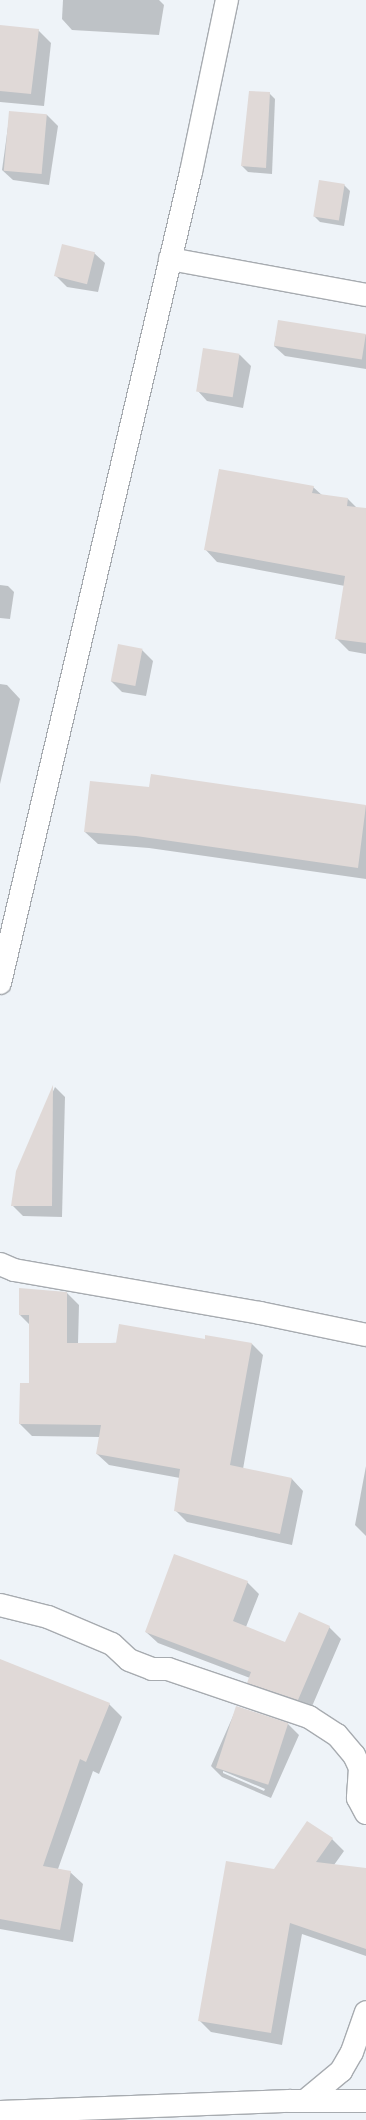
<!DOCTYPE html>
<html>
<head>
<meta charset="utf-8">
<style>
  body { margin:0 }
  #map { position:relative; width:366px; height:2120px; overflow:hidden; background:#eef3f8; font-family:Quicksand,sans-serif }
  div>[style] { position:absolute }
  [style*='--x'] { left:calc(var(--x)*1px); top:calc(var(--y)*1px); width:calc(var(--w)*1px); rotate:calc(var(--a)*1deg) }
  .shadow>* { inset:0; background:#0003 }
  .building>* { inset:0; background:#e0d9d7; transform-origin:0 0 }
  .roads { filter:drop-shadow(1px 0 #a7abb0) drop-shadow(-1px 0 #a7abb0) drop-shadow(0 1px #a7abb0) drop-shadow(0 -1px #a7abb0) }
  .street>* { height:22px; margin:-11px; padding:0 11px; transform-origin:11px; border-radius:11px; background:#fff }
  .secondary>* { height:22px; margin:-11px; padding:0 11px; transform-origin:11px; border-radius:11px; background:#fff }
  span { translate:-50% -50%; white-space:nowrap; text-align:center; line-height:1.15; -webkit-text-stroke:4px #fff; paint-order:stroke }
</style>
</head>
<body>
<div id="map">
  <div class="shadow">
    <div style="clip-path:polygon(63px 0,159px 0,164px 5px,159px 35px,72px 30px,62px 19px)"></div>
    <div style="clip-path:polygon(0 26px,38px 30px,51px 43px,44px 106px,0 102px)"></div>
    <div style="clip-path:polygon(269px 93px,275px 99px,272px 174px,248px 172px,242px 166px)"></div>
    <div style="clip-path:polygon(10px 112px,47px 115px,58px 126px,49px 185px,13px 180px,2px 170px)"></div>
    <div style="clip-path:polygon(344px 185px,350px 191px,344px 226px,320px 222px,314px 216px)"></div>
    <div style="clip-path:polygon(94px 253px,105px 263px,98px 292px,67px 287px,56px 276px)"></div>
    <div style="clip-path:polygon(279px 321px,366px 335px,366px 369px,285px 356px,274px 346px)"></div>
    <div style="clip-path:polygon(204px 349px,240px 355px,251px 366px,243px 408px,207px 401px,197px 390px)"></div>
    <div style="clip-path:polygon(313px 487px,323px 496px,348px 499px,357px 508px,366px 510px,366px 654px,349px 651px,336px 638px,345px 586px,217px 562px,205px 549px)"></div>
    <div style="clip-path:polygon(0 585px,8px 586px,14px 592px,10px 619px,0 618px)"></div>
    <div style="clip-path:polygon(142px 650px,153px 661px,146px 696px,122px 692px,111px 681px)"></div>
    <div style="clip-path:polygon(0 684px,7px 685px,20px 699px,0 784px)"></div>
    <div style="clip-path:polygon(151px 776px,366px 806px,366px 879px,149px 848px,98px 844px,85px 832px,150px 788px)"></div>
    <div style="clip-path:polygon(55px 1087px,65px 1097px,62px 1217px,23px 1216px,12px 1205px,17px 1172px)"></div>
    <div style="clip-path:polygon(67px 1293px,79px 1305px,78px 1344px,206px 1340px,252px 1344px,263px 1355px,243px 1469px,292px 1479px,303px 1491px,292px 1545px,187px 1522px,175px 1510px,180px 1478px,109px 1465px,97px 1454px,100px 1437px,32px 1436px,20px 1424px,21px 1384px,30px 1384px,30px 1325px,20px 1315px)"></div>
    <div style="clip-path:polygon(366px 1466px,366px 1536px,355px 1525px)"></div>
    <div style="clip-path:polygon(247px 1582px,259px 1594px,246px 1627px,285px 1643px,329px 1627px,341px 1639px,310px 1711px,259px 1694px,248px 1682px,250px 1678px,158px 1643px,146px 1632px)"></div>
    <div style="clip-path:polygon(0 1660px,109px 1704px,122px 1717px,99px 1774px,93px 1771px,58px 1869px,70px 1872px,83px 1884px,73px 1942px,0 1929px)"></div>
    <div style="clip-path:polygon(evenodd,237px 1707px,288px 1724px,299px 1735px,271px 1798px,222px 1777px,211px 1766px,237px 1707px,223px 1771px,265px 1789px,264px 1791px,223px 1773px,223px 1771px)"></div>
    <div style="clip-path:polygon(332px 1839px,344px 1851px,334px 1865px,366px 1869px,366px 1956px,302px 1934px,282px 2045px,211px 2032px,199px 2020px,274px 1870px)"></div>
  </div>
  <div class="building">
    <div style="clip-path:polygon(0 25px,39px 29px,31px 94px,0 91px)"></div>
    <div style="clip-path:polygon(249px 91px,270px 92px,266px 168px,241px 166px)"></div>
    <div style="left:9px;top:111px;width:38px;height:60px;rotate:5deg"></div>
    <div style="left:319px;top:180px;width:26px;height:37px;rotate:9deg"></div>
    <div style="left:62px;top:244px;width:34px;height:33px;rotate:14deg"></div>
    <div style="left:278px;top:320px;width:89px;height:26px;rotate:9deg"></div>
    <div style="left:203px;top:348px;width:37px;height:44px;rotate:9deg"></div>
    <div style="clip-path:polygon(219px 469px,314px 486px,312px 493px,348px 498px,347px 506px,366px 508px,366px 643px,335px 639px,345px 576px,204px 550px)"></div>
    <div style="left:118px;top:644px;width:25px;height:38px;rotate:11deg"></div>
    <div style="clip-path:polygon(151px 774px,366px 805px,358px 868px,136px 836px,84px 832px,90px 781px,149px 787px)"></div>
    <div style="clip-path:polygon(53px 1085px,52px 1206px,11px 1206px,16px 1171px)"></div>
    <div style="clip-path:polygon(19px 1288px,67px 1292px,67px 1343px,116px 1343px,119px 1324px,205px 1339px,205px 1335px,252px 1343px,230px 1465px,292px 1478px,280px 1534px,174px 1511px,180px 1469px,96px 1454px,101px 1425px,19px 1424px,20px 1383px,29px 1383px,29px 1315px,19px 1315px)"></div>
    <div style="clip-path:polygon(174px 1554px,248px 1581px,233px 1621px,285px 1642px,299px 1612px,330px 1626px,298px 1700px,247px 1683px,251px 1672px,145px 1632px)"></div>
    <div style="clip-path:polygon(0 1659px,110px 1703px,86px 1762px,80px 1759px,43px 1866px,71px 1871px,60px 1930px,0 1919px)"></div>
    <div style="left:236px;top:1706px;width:55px;height:65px;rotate:18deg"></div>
    <div style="clip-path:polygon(307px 1821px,333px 1838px,316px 1862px,366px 1868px,366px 1949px,290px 1923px,271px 2033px,198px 2021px,226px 1861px,274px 1869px)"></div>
  </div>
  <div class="roads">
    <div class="street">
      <div style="--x:170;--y:259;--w:199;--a:10.4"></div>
      <div style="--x:0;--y:1264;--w:15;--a:23"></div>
      <div style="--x:14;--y:1270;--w:250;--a:9.9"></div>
      <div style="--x:260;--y:1313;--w:108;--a:11.7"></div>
      <div style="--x:0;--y:1605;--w:49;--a:14"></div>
      <div style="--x:48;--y:1617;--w:69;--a:22.9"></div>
      <div style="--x:112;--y:1644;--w:23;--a:43"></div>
      <div style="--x:129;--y:1660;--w:25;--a:21"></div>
      <div style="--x:152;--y:1669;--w:16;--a:0"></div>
      <div style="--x:168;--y:1669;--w:149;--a:18.8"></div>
      <div style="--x:309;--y:1717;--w:33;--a:33"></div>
      <div style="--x:337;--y:1735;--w:26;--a:50"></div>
      <div style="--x:354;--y:1755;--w:14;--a:65"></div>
      <div style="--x:360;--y:1768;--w:30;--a:94"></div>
      <div style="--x:358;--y:1798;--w:17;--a:62"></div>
      <div style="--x:305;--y:2101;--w:47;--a:-39.8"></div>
      <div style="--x:341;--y:2071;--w:22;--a:-60"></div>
      <div style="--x:352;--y:2052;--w:42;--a:-70.7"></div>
      <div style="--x:0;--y:2112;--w:290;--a:-2.2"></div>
      <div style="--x:290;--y:2101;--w:76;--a:0"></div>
    </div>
    <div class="secondary">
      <div style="--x:0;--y:983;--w:833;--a:-76.75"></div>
      <div style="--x:191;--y:172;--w:176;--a:-78.2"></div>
    </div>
  </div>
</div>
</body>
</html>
